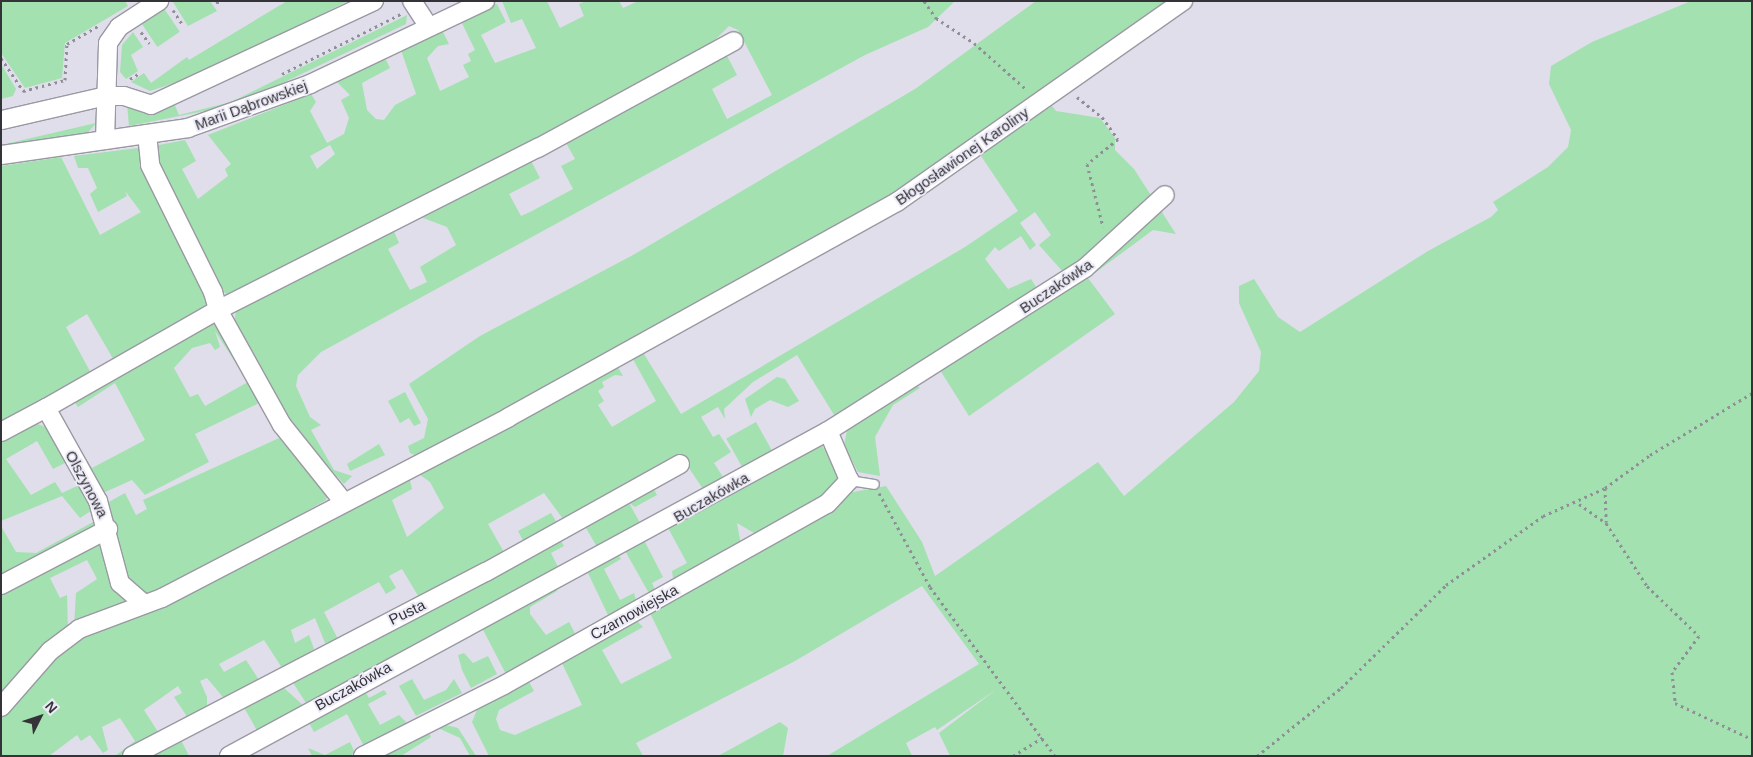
<!DOCTYPE html>
<html>
<head>
<meta charset="utf-8">
<style>
  body { margin:0 }
  #map { position:relative; width:1753px; height:757px; overflow:hidden; background:#dfdeea; font-family:Arial,sans-serif }
  div>[style] { position:absolute }
  [style*='--x'] { left:calc(var(--x)*1px); top:calc(var(--y)*1px); width:calc(var(--w)*1px); rotate:calc(var(--a)*1deg) }
  .green>* { inset:0; background:#a3e1b0; transform-origin:0 0 }
  .path>* { height:3px; margin-top:-1.5px; transform-origin:0; background:repeating-linear-gradient(90deg,#8f8f97 0 2.5px,transparent 0 6.5px) }
  .roads { filter:drop-shadow(1px 0 #9a99a3) drop-shadow(-1px 0 #9a99a3) drop-shadow(0 1px #9a99a3) drop-shadow(0 -1px #9a99a3) }
  .service>* { height:9px; margin:-4.5px; padding:0 4.5px; transform-origin:4.5px; border-radius:4.5px; background:#fff }
  .minor>* { height:18px; margin:-9px; padding:0 9px; transform-origin:9px; border-radius:9px; background:#fff }
  span { translate:-50% -50%; white-space:nowrap; text-align:center; line-height:1.15; -webkit-text-stroke:4px #edebf7; paint-order:stroke }
  .street-label { font-size:15px; color:#343438 }
  .frame { position:absolute; inset:0; border:2px solid #343438; pointer-events:none }
  .north { position:absolute; left:15px; top:692px; width:50px; height:50px; -webkit-text-stroke:4px #edebf7; paint-order:stroke; rotate:49deg; font-size:14px; font-weight:700; line-height:20px; text-align:center; color:#343438 }
  .north::after { content:''; display:block; margin:auto; width:18px; height:22px; background:#343438; clip-path:polygon(50% 0,100% 100%,50% 72%,0 100%) }
</style>
</head>
<body>
<div id="map">
  <div class="green">
    <div style="clip-path:polygon(1px 1px,125px 1px,128px 6px,65px 43px,62px 78px,25px 88px,1px 53px)"></div>
    <div style="clip-path:polygon(210px 1px,217px 11px,188px 26px,173px 2px)"></div>
    <div style="clip-path:polygon(287px 1px,348px 1px,202px 74px,150px 91px,131px 82px,144px 73px,151px 83px,187px 57px,189px 60px)"></div>
    <div style="clip-path:polygon(evenodd,502px 1px,547px 1px,560px 28px,584px 16px,579px 4px,586px 1px,619px 1px,623px 8px,638px 1px,955px 1px,928px 27px,865px 55px,321px 352px,298px 375px,296px 386px,310px 417px,321px 425px,311px 430px,334px 470px,352px 476px,344px 484px,289px 423px,234px 323px,236px 311px,393px 229px,399px 243px,388px 249px,410px 290px,427px 282px,420px 267px,456px 245px,447px 227px,418px 216px,530px 159px,540px 178px,509px 194px,521px 216px,532px 211px,573px 189px,561px 166px,575px 159px,565px 141px,726px 54px,737px 75px,712px 89px,727px 119px,772px 95px,738px 30px,729px 26px,697px 58px,232px 295px,226px 294px,216px 283px,160px 177px,154px 146px,185px 140px,196px 161px,182px 169px,198px 199px,228px 176px,225px 169px,231px 164px,208px 135px,311px 94px,316px 102px,310px 111px,327px 143px,344px 134px,349px 118px,341px 100px,350px 95px,336px 81px,385px 58px,390px 68px,362px 83px,367px 110px,376px 119px,384px 120px,395px 105px,416px 94px,401px 50px,442px 30px,449px 44px,438px 46px,427px 58px,440px 91px,469px 77px,463px 65px,471px 61px,468px 54px,475px 50px,461px 21px,497px 4px,506px 22px,481px 35px,495px 63px,536px 48px,522px 19px,511px 23px,502px 1px,330px 145px,335px 154px,317px 169px,310px 156px,330px 145px)"></div>
    <div style="clip-path:polygon(1036px 1px,1166px 1px,892px 200px,574px 375px,417px 456px,410px 453px,408px 446px,424px 438px,428px 419px,409px 384px,480px 336px,633px 255px,915px 89px)"></div>
    <div style="clip-path:polygon(1691px 1px,1752px 1px,1752px 756px,950px 756px,939px 733px,997px 689px,937px 730px,935px 727px,906px 743px,912px 756px,827px 756px,979px 664px,922px 586px,795px 661px,636px 743px,643px 756px,489px 756px,472px 722px,479px 705px,527px 678px,534px 691px,499px 710px,496px 719px,500px 730px,515px 735px,582px 705px,560px 659px,634px 618px,643px 627px,602px 650px,621px 684px,672px 658px,648px 609px,848px 493px,886px 486px,922px 542px,935px 576px,1098px 462px,1124px 496px,1234px 402px,1259px 371px,1261px 352px,1239px 303px,1239px 286px,1254px 279px,1278px 317px,1300px 332px,1428px 251px,1491px 217px,1498px 210px,1493px 202px,1548px 167px,1568px 147px,1571px 130px,1549px 84px,1551px 66px,1592px 42px)"></div>
    <div style="left:163px;top:7px;width:30px;height:27px;rotate:56deg"></div>
    <div style="clip-path:polygon(407px 15px,406px 24px,266px 91px,215px 109px,129px 126px,127px 104px,174px 103px,179px 115px,231px 102px)"></div>
    <div style="clip-path:polygon(133px 32px,143px 47px,131px 55px,138px 71px,126px 79px,120px 72px,122px 45px)"></div>
    <div style="clip-path:polygon(1px 64px,16px 89px,13px 96px,1px 99px)"></div>
    <div style="clip-path:polygon(1052px 106px,1056px 111px,1100px 118px,1115px 138px,1115px 150px,1134px 169px,1176px 234px,1153px 230px,1088px 278px,1115px 314px,969px 416px,938px 367px,1074px 280px,1133px 237px,1131px 230px,1064px 273px,1039px 245px,1051px 235px,1035px 212px,1020px 223px,1036px 245px,1030px 250px,1021px 236px,999px 251px,995px 247px,985px 259px,1008px 289px,1031px 279px,1038px 290px,836px 418px,797px 355px,753px 382px,724px 409px,725px 419px,718px 407px,701px 417px,713px 437px,719px 434px,731px 452px,714px 463px,723px 477px,729px 473px,731px 481px,707px 495px,687px 465px,628px 490px,620px 486px,605px 502px,526px 546px,518px 531px,551px 513px,557px 523px,563px 519px,544px 493px,488px 524px,505px 554px,420px 599px,402px 569px,389px 576px,396px 588px,386px 594px,379px 582px,324px 612px,339px 641px,325px 643px,315px 618px,291px 630px,295px 643px,309px 635px,314px 649px,284px 671px,264px 640px,219px 664px,224px 672px,246px 660px,261px 683px,227px 702px,207px 678px,200px 681px,207px 697px,207px 711px,184px 723px,186px 715px,174px 697px,182px 693px,178px 686px,144px 710px,160px 735px,121px 756px,115px 756px,135px 741px,120px 718px,102px 727px,108px 750px,103px 753px,90px 735px,81px 741px,77px 735px,49px 756px,1px 756px,1px 713px,31px 677px,83px 633px,246px 558px,258px 559px,409px 476px,412px 489px,392px 500px,407px 537px,444px 508px,430px 482px,416px 472px,615px 362px,623px 376px,615px 375px,602px 382px,604px 387px,598px 391px,604px 401px,598px 405px,612px 427px,656px 401px,629px 352px,639px 346px,681px 414px,965px 247px,1018px 211px,979px 153px)"></div>
    <div style="clip-path:polygon(96px 123px,87px 134px,1px 147px,1px 145px)"></div>
    <div style="clip-path:polygon(138px 148px,208px 302px,205px 309px,115px 362px,87px 314px,66px 327px,92px 375px,1px 427px,1px 166px,61px 157px,100px 235px,141px 212px,125px 191px,127px 196px,98px 212px,90px 194px,97px 188px,88px 168px,78px 168px,74px 156px)"></div>
    <div style="clip-path:polygon(209px 323px,217px 325px,243px 374px,215px 331px,220px 347px,215px 350px,210px 343px,192px 348px,174px 368px,190px 397px,198px 394px,205px 406px,248px 382px,259px 403px,195px 434px,209px 462px,145px 495px,132px 480px,103px 493px,85px 465px,86px 459px,92px 468px,145px 440px,115px 383px,78px 407px,74px 401px,58px 414px,57px 409px)"></div>
    <div style="clip-path:polygon(777px 377px,785px 379px,799px 401px,788px 407px,770px 400px,755px 409px,751px 417px,745px 399px)"></div>
    <div style="clip-path:polygon(912px 382px,920px 388px,893px 405px,875px 437px,880px 476px,858px 472px,844px 445px,848px 426px)"></div>
    <div style="clip-path:polygon(405px 392px,421px 423px,414px 426px,409px 418px,400px 423px,388px 401px)"></div>
    <div style="clip-path:polygon(33px 422px,50px 429px,69px 461px,53px 469px,37px 441px,6px 459px,31px 495px,55px 482px,62px 493px,77px 486px,73px 478px,77px 476px,94px 509px,80px 518px,62px 496px,1px 521px,1px 438px)"></div>
    <div style="left:756px;top:422px;width:33px;height:34px;rotate:61deg"></div>
    <div style="clip-path:polygon(279px 438px,328px 494px,326px 500px,155px 597px,130px 591px,107px 503px,125px 493px,136px 515px,147px 509px,143px 500px)"></div>
    <div style="clip-path:polygon(379px 444px,385px 455px,350px 471px,347px 464px)"></div>
    <div style="clip-path:polygon(821px 444px,837px 470px,839px 486px,761px 537px,737px 523px,741px 545px,674px 585px,672px 571px,687px 563px,667px 526px)"></div>
    <div style="clip-path:polygon(652px 486px,657px 495px,635px 507px,629px 503px,644px 530px,600px 552px,586px 528px,561px 541px,564px 546px,551px 553px,558px 567px,572px 560px,575px 566px,308px 706px,290px 678px)"></div>
    <div style="clip-path:polygon(95px 521px,132px 603px,74px 627px,76px 593px,97px 579px,87px 560px,50px 578px,60px 598px,67px 595px,68px 632px,1px 699px,1px 526px,16px 552px,36px 553px)"></div>
    <div style="clip-path:polygon(652px 534px,645px 542px,663px 577px,652px 583px,656px 592px,650px 595px,624px 549px)"></div>
    <div style="clip-path:polygon(617px 553px,621px 559px,604px 569px,620px 600px,634px 593px,636px 600px,613px 617px,608px 615px,587px 571px)"></div>
    <div style="clip-path:polygon(556px 588px,557px 591px,530px 607px,530px 614px,546px 635px,569px 622px,577px 637px,507px 676px,480px 624px)"></div>
    <div style="clip-path:polygon(464px 653px,473px 663px,488px 656px,497px 674px,471px 688px,462px 670px,458px 655px)"></div>
    <div style="clip-path:polygon(412px 679px,424px 700px,446px 690px,454px 679px,462px 693px,416px 716px,399px 686px)"></div>
    <div style="clip-path:polygon(362px 686px,369px 698px,384px 690px,387px 694px,368px 704px,380px 725px,399px 715px,406px 722px,403px 729px,365px 748px,347px 714px,314px 732px,306px 717px)"></div>
    <div style="clip-path:polygon(275px 688px,284px 688px,305px 707px,259px 734px,242px 704px)"></div>
    <div style="clip-path:polygon(780px 722px,788px 728px,783px 756px,718px 756px)"></div>
    <div style="clip-path:polygon(442px 724px,458px 728px,476px 756px,470px 756px,460px 738px,438px 728px)"></div>
    <div style="clip-path:polygon(429px 733px,431px 737px,401px 756px,372px 756px,381px 751px,388px 754px)"></div>
    <div style="clip-path:polygon(179px 736px,189px 756px,139px 756px)"></div>
    <div style="clip-path:polygon(350px 742px,355px 753px,349px 756px,312px 756px,308px 748px,325px 755px)"></div>
  </div>
  <div class="path">
    <div style="--x:217;--y:1;--w:3;--a:72"></div>
    <div style="--x:924;--y:1;--w:21;--a:55"></div>
    <div style="--x:936;--y:18;--w:45;--a:33.3"></div>
    <div style="--x:974;--y:43;--w:71;--a:41.6"></div>
    <div style="--x:173;--y:10;--w:17;--a:57"></div>
    <div style="--x:141;--y:32;--w:14;--a:54"></div>
    <div style="--x:1;--y:58;--w:40;--a:56"></div>
    <div style="--x:23;--y:91;--w:43;--a:-14.7"></div>
    <div style="--x:65;--y:80;--w:36;--a:-87"></div>
    <div style="--x:67;--y:44;--w:36;--a:-30"></div>
    <div style="--x:282;--y:74;--w:133;--a:-26.8"></div>
    <div style="--x:130;--y:79;--w:12;--a:-31"></div>
    <div style="--x:1077;--y:97;--w:32;--a:39"></div>
    <div style="--x:1102;--y:117;--w:27;--a:54"></div>
    <div style="--x:1118;--y:139;--w:40;--a:141"></div>
    <div style="--x:1087;--y:164;--w:65;--a:75.7"></div>
    <div style="--x:1605;--y:488;--w:34;--a:88"></div>
    <div style="--x:879;--y:493;--w:107;--a:61.5"></div>
    <div style="--x:930;--y:587;--w:210;--a:53.5"></div>
    <div style="--x:1579;--y:504;--w:33;--a:35"></div>
    <div style="--x:1606;--y:523;--w:75;--a:56.9"></div>
    <div style="--x:1647;--y:586;--w:72;--a:43.9"></div>
    <div style="--x:1699;--y:636;--w:45;--a:126.9"></div>
    <div style="--x:1672;--y:672;--w:31;--a:84"></div>
    <div style="--x:1675;--y:703;--w:85;--a:25.1"></div>
    <div style="--x:1013;--y:756;--w:36;--a:-32"></div>
    <div style="--x:1257;--y:756;--w:108;--a:-39"></div>
    <div style="--x:1341;--y:688;--w:147;--a:-44.4"></div>
    <div style="--x:1446;--y:585;--w:119;--a:-35.4"></div>
    <div style="--x:1543;--y:516;--w:68;--a:-24.3"></div>
    <div style="--x:1605;--y:488;--w:56;--a:-36.3"></div>
    <div style="--x:1650;--y:455;--w:119;--a:-31.3"></div>
  </div>
  <div class="roads">
    <div class="service">
      <div style="--x:849;--y:480;--w:25;--a:9"></div>
    </div>
    <div class="minor">
      <div style="--x:412;--y:1;--w:30;--a:57"></div>
      <div style="--x:2;--y:120;--w:107;--a:-13"></div>
      <div style="--x:106;--y:96;--w:18;--a:0"></div>
      <div style="--x:124;--y:96;--w:28;--a:18"></div>
      <div style="--x:151;--y:105;--w:246;--a:-25"></div>
      <div style="--x:147;--y:134;--w:31;--a:84"></div>
      <div style="--x:150;--y:165;--w:142;--a:63.6"></div>
      <div style="--x:213;--y:292;--w:19;--a:74"></div>
      <div style="--x:218;--y:310;--w:132;--a:60.9"></div>
      <div style="--x:282;--y:425;--w:96;--a:51.3"></div>
      <div style="--x:105;--y:140;--w:97;--a:-88.2"></div>
      <div style="--x:108;--y:43;--w:19;--a:-55"></div>
      <div style="--x:119;--y:27;--w:48;--a:-33"></div>
      <div style="--x:1;--y:155;--w:189;--a:-8.2"></div>
      <div style="--x:188;--y:128;--w:130;--a:-19.8"></div>
      <div style="--x:310;--y:84;--w:194;--a:-25.4"></div>
      <div style="--x:46;--y:408;--w:198;--a:-29.7"></div>
      <div style="--x:218;--y:310;--w:359;--a:-26.9"></div>
      <div style="--x:538;--y:148;--w:223;--a:-28.6"></div>
      <div style="--x:1;--y:432;--w:51;--a:-28.1"></div>
      <div style="--x:46;--y:408;--w:107;--a:60.8"></div>
      <div style="--x:98;--y:501;--w:85;--a:75"></div>
      <div style="--x:120;--y:583;--w:30;--a:41"></div>
      <div style="--x:1;--y:585;--w:121;--a:-27.6"></div>
      <div style="--x:1;--y:707;--w:74;--a:-48.8"></div>
      <div style="--x:50;--y:651;--w:36;--a:-37"></div>
      <div style="--x:79;--y:629;--w:89;--a:-20.5"></div>
      <div style="--x:162;--y:598;--w:391;--a:-27.5"></div>
      <div style="--x:509;--y:417;--w:444;--a:-29"></div>
      <div style="--x:897;--y:202;--w:350;--a:-35.1"></div>
      <div style="--x:132;--y:756;--w:399;--a:-27.5"></div>
      <div style="--x:486;--y:572;--w:222;--a:-29.1"></div>
      <div style="--x:229;--y:756;--w:681;--a:-28.48"></div>
      <div style="--x:828;--y:431;--w:304;--a:-32.4"></div>
      <div style="--x:1085;--y:268;--w:108;--a:-42.4"></div>
      <div style="--x:363;--y:756;--w:158;--a:-26.7"></div>
      <div style="--x:504;--y:685;--w:370;--a:-29.3"></div>
      <div style="--x:827;--y:504;--w:33;--a:-47"></div>
      <div style="--x:849;--y:480;--w:53;--a:-113.2"></div>
    </div>
  </div>
  <div class="street-label">
    <span style="left:251px;top:105px;rotate:-20deg">Marii Dąbrowskiej</span>
    <span style="left:962px;top:156px;rotate:-35deg">Błogosławionej Karoliny</span>
    <span style="left:1056px;top:286px;rotate:-34deg">Buczakówka</span>
    <span style="left:87px;top:484px;rotate:62deg">Olszynowa</span>
    <span style="left:711px;top:497px;rotate:-30deg">Buczakówka</span>
    <span style="left:407px;top:612px;rotate:-26deg">Pusta</span>
    <span style="left:634px;top:612px;rotate:-29deg">Czarnowiejska</span>
    <span style="left:353px;top:686px;rotate:-29deg">Buczakówka</span>
  </div>
  <div class="frame"></div>
  <div class="north">N</div>
</div>
</body>
</html>
